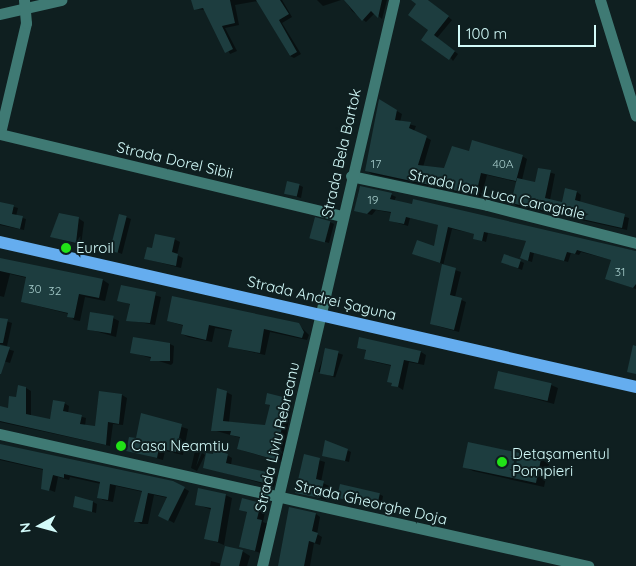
<!DOCTYPE html>
<html>
<head>
<meta charset="utf-8">
<style>
  body { margin:0 }
  #map { position:relative; width:636px; height:566px; overflow:hidden; background:#0f1f20; font-family:Quicksand,sans-serif }
  div>[style] { position:absolute }
  [style*='--x'] { left:calc(var(--x)*1px); top:calc(var(--y)*1px); width:calc(var(--w)*1px); rotate:calc(var(--a)*1deg) }
  .shadow>* { inset:0; background:#0007; transform-origin:0 0 }
  .building>* { inset:0; background:#1d3d3f; transform-origin:0 0 }
  .minor>* { height:11px; margin:-5.5px; padding:0 5.5px; transform-origin:5.5px; border-radius:5.5px; background:#3f7a74 }
  .major>* { height:12px; margin:-6px; padding:0 6px; transform-origin:6px; border-radius:6px; background:#65adef }
  .dots>* { width:14px; height:14px; translate:-50% -50%; box-sizing:border-box; border:2px solid #0f1f20; border-radius:50% }
  span { translate:-50% -50%; white-space:nowrap; text-align:center; line-height:1.15; -webkit-text-stroke:4px #0f1f20; paint-order:stroke }
  .number-label { font-size:12px; color:#a5cbca }
  .number-label span { -webkit-text-stroke-width:0 }
  .street-label { font-size:15px; color:#d2faf9 }
  .poi-label { font-size:15px; color:#d2faf9 }
  .left { translate:0 -50%; text-align:left }
  .north { position:absolute; left:15px; top:501px; width:50px; height:50px; -webkit-text-stroke:4px #0f1f20; paint-order:stroke; rotate:263deg; font-size:14px; font-weight:700; line-height:20px; text-align:center; color:#d2faf9 }
  .north::after { content:''; display:block; margin:auto; width:18px; height:22px; background:#d2faf9; clip-path:polygon(50% 0,100% 100%,50% 72%,0 100%) }
  .scale { position:absolute; left:458px; top:25px; width:138px; height:22px; box-sizing:border-box; border:2px solid #d2faf9; border-top:0; padding-left:6px; font-size:15px; line-height:18px; white-space:nowrap; color:#d2faf9; -webkit-text-stroke:4px #0f1f20; paint-order:stroke }
</style>
</head>
<body>
<div id="map">
  <div class="shadow">
    <div style="clip-path:polygon(193px 0,282px 0,292px 17px,282px 23px,301px 54px,294px 58px,290px 56px,258px 1px,235px 5px,239px 25px,225px 28px,237px 51px,230px 54px,206px 10px,195px 9px)"></div>
    <div style="clip-path:polygon(317px 0,341px 0,323px 6px)"></div>
    <div style="clip-path:polygon(345px 0,387px 0,382px 19px,375px 13px,366px 22px,352px 11px)"></div>
    <div style="clip-path:polygon(420px 0,428px 0,452px 20px,437px 38px,458px 54px,453px 61px,430px 30px)"></div>
    <div style="clip-path:polygon(380px 101px,402px 114px,400px 122px,416px 126px,414px 131px,431px 140px,423px 167px,445px 169px,470px 152px,522px 156px,527px 159px,522px 180px,536px 183px,539px 169px,555px 174px,550px 200px,563px 203px,577px 192px,581px 195px,580px 203px,629px 218px,627px 230px,517px 206px,513px 203px,517px 182px,487px 175px,481px 197px,372px 174px,367px 171px)"></div>
    <div style="clip-path:polygon(299px 185px,303px 187px,301px 198px,285px 193px)"></div>
    <div style="clip-path:polygon(359px 189px,392px 195px,396px 197px,394px 201px,636px 251px,636px 289px,610px 280px,612px 260px,581px 252px,579px 255px,571px 253px,568px 262px,534px 253px,532px 262px,526px 260px,527px 241px,488px 233px,486px 242px,475px 238px,476px 234px,452px 229px,443px 266px,461px 272px,455px 297px,466px 302px,459px 332px,437px 326px,432px 323px,443px 264px,413px 254px,435px 248px,439px 225px,410px 218px,408px 226px,391px 221px,392px 213px,376px 210px,372px 215px,359px 212px,355px 210px)"></div>
    <div style="clip-path:polygon(0 203px,18px 208px,16px 216px,26px 219px,24px 230px,0 225px)"></div>
    <div style="clip-path:polygon(120px 215px,131px 219px,122px 254px,112px 250px)"></div>
    <div style="clip-path:polygon(78px 218px,84px 222px,81px 245px,52px 237px)"></div>
    <div style="clip-path:polygon(330px 222px,334px 224px,329px 243px,312px 238px)"></div>
    <div style="clip-path:polygon(174px 239px,180px 242px,177px 255px,183px 258px,181px 268px,146px 259px,153px 249px)"></div>
    <div style="clip-path:polygon(0 259px,103px 280px,109px 284px,105px 301px,85px 297px,80px 321px,74px 320px,69px 314px,22px 302px,27px 278px,10px 274px,4px 297px,0 296px)"></div>
    <div style="clip-path:polygon(520px 261px,524px 263px,522px 270px,507px 264px)"></div>
    <div style="clip-path:polygon(122px 286px,161px 297px,155px 325px,128px 320px,131px 305px,119px 300px)"></div>
    <div style="clip-path:polygon(113px 318px,119px 321px,116px 337px,88px 329px)"></div>
    <div style="clip-path:polygon(0 319px,12px 323px,7px 346px,0 344px)"></div>
    <div style="clip-path:polygon(168px 321px,299px 325px,309px 335px,307px 340px,270px 332px,265px 355px,230px 347px,233px 331px,215px 328px,212px 342px,188px 337px,182px 334px,184px 326px)"></div>
    <div style="clip-path:polygon(170px 344px,174px 346px,173px 363px,171px 365px,132px 352px)"></div>
    <div style="clip-path:polygon(0 347px,14px 351px,10px 363px,0 360px)"></div>
    <div style="clip-path:polygon(358px 347px,421px 352px,426px 355px,424px 365px,409px 362px,403px 390px,389px 381px,392px 366px,371px 361px,366px 358px,367px 351px)"></div>
    <div style="left:326px;top:349px;width:18px;height:24px;rotate:19deg"></div>
    <div style="clip-path:polygon(551px 385px,558px 388px,554px 404px,495px 388px)"></div>
    <div style="clip-path:polygon(26px 388px,31px 391px,31px 416px,51px 420px,64px 403px,69px 406px,68px 413px,86px 418px,85px 426px,96px 427px,101px 392px,122px 395px,127px 398px,123px 425px,113px 424px,110px 446px,0 422px,0 408px,9px 409px)"></div>
    <div style="clip-path:polygon(226px 392px,232px 395px,229px 422px,266px 426px,271px 406px,266px 403px,286px 399px,292px 402px,282px 462px,244px 451px,239px 448px,241px 438px,213px 430px)"></div>
    <div style="clip-path:polygon(142px 414px,188px 429px,183px 455px,165px 451px,163px 460px,128px 450px,137px 440px)"></div>
    <div style="clip-path:polygon(0 446px,173px 482px,189px 491px,174px 523px,165px 518px,168px 498px,154px 495px,148px 524px,141px 524px,136px 521px,143px 492px,116px 486px,113px 502px,103px 500px,98px 497px,101px 484px,70px 477px,69px 480px,58px 477px,55px 492px,47px 489px,44px 470px,0 460px)"></div>
    <div style="clip-path:polygon(347px 450px,351px 452px,349px 462px,324px 455px)"></div>
    <div style="clip-path:polygon(195px 451px,200px 452px,196px 467px,202px 453px,205px 455px,197px 471px,191px 468px)"></div>
    <div style="clip-path:polygon(227px 455px,232px 458px,231px 465px,276px 477px,274px 487px,204px 467px)"></div>
    <div style="clip-path:polygon(305px 456px,325px 462px,321px 482px,329px 486px,326px 500px,296px 492px)"></div>
    <div style="clip-path:polygon(540px 459px,549px 464px,544px 487px,473px 471px,464px 466px)"></div>
    <div style="clip-path:polygon(379px 494px,383px 496px,381px 508px,339px 498px)"></div>
    <div style="clip-path:polygon(225px 495px,232px 498px,224px 545px,206px 538px,212px 510px,196px 504px)"></div>
    <div style="clip-path:polygon(93px 502px,97px 504px,96px 513px,75px 507px)"></div>
    <div style="clip-path:polygon(261px 504px,266px 507px,263px 522px,268px 524px,261px 553px,240px 547px,248px 513px,240px 509px)"></div>
    <div style="clip-path:polygon(316px 514px,320px 517px,317px 534px,322px 537px,320px 545px,314px 543px,310px 566px,279px 566px)"></div>
    <div style="clip-path:polygon(242px 551px,250px 556px,247px 566px,210px 566px,211px 561px,222px 564px)"></div>
  </div>
  <div class="building">
    <div style="clip-path:polygon(191px 0,230px 0,235px 23px,222px 26px,233px 49px,225px 53px,203px 8px,194px 10px)"></div>
    <div style="clip-path:polygon(256px 0,280px 0,289px 14px,279px 20px,297px 52px,290px 56px)"></div>
    <div style="clip-path:polygon(344px 0,382px 0,378px 18px,371px 11px,362px 21px)"></div>
    <div style="clip-path:polygon(411px 0,428px 0,449px 16px,434px 35px,455px 51px,449px 60px,421px 40px,428px 30px,408px 15px,416px 4px)"></div>
    <div style="clip-path:polygon(379px 99px,397px 110px,395px 120px,411px 122px,409px 128px,427px 136px,418px 165px,444px 168px,452px 146px,469px 151px,472px 140px,523px 155px,516px 181px,481px 173px,476px 195px,365px 171px)"></div>
    <div style="clip-path:polygon(538px 168px,551px 170px,545px 198px,562px 202px,565px 188px,577px 191px,575px 200px,625px 214px,622px 228px,511px 203px,517px 178px,535px 182px)"></div>
    <div style="left:287px;top:181px;width:13px;height:13px;rotate:13deg"></div>
    <div style="clip-path:polygon(360px 186px,392px 193px,390px 199px,412px 204px,413px 199px,636px 251px,636px 284px,633px 288px,605px 279px,611px 260px,577px 250px,575px 254px,567px 252px,564px 261px,530px 252px,528px 261px,520px 258px,526px 241px,484px 232px,482px 241px,473px 239px,474px 234px,448px 227px,440px 263px,412px 254px,417px 240px,434px 246px,438px 225px,406px 217px,404px 224px,389px 221px,391px 212px,372px 209px,367px 214px,354px 211px)"></div>
    <div style="clip-path:polygon(0 202px,14px 205px,12px 214px,23px 216px,20px 229px,0 224px)"></div>
    <div style="clip-path:polygon(59px 213px,79px 217px,76px 243px,50px 237px)"></div>
    <div style="left:119px;top:214px;width:8px;height:38px;rotate:14deg"></div>
    <div style="left:315px;top:217px;width:16px;height:22px;rotate:15deg"></div>
    <div style="clip-path:polygon(155px 234px,175px 238px,172px 252px,178px 254px,176px 266px,144px 259px,147px 247px,152px 248px)"></div>
    <div style="left:504px;top:254px;width:18px;height:9px;rotate:19deg"></div>
    <div style="clip-path:polygon(0 258px,103px 279px,99px 298px,79px 294px,74px 318px,67px 317px,68px 313px,21px 302px,26px 277px,0 271px)"></div>
    <div style="clip-path:polygon(442px 264px,456px 268px,450px 295px,462px 298px,454px 330px,430px 324px)"></div>
    <div style="clip-path:polygon(121px 285px,156px 292px,150px 323px,126px 321px,130px 304px,117px 301px)"></div>
    <div style="clip-path:polygon(172px 296px,299px 323px,304px 332px,302px 338px,264px 329px,260px 353px,228px 347px,232px 330px,209px 325px,206px 340px,181px 334px,183px 325px,167px 321px)"></div>
    <div style="left:90px;top:312px;width:24px;height:18px;rotate:9deg"></div>
    <div style="clip-path:polygon(0 318px,8px 319px,3px 343px,0 343px)"></div>
    <div style="clip-path:polygon(133px 337px,170px 343px,170px 361px,150px 361px,151px 357px,130px 353px)"></div>
    <div style="clip-path:polygon(359px 337px,421px 351px,418px 363px,404px 360px,398px 387px,391px 386px,392px 383px,387px 382px,391px 365px,364px 359px,366px 350px,357px 348px)"></div>
    <div style="clip-path:polygon(0 345px,10px 347px,1px 374px,0 374px)"></div>
    <div style="clip-path:polygon(633px 345px,636px 346px,636px 374px,627px 372px)"></div>
    <div style="left:325px;top:348px;width:14px;height:26px;rotate:12deg"></div>
    <div style="left:498px;top:371px;width:55px;height:18px;rotate:13deg"></div>
    <div style="clip-path:polygon(18px 385px,26px 387px,26px 414px,50px 419px,53px 400px,65px 402px,63px 411px,82px 415px,80px 424px,95px 426px,99px 391px,122px 394px,119px 424px,108px 422px,106px 445px,0 421px,0 406px,8px 408px,9px 396px,16px 397px)"></div>
    <div style="clip-path:polygon(217px 388px,227px 391px,223px 421px,265px 425px,270px 405px,265px 404px,267px 393px,287px 398px,276px 460px,237px 449px,240px 437px,230px 435px,231px 431px,211px 431px)"></div>
    <div style="clip-path:polygon(141px 413px,182px 424px,176px 452px,159px 448px,157px 458px,126px 451px,129px 437px,136px 438px)"></div>
    <div style="clip-path:polygon(325px 440px,348px 449px,345px 461px,322px 456px)"></div>
    <div style="left:468px;top:442px;width:75px;height:26px;rotate:12deg"></div>
    <div style="clip-path:polygon(0 444px,173px 481px,185px 487px,168px 521px,158px 516px,167px 497px,148px 493px,142px 522px,134px 522px,142px 491px,110px 484px,108px 500px,97px 498px,100px 482px,64px 474px,64px 478px,53px 475px,49px 491px,41px 489px,43px 469px,0 459px)"></div>
    <div style="clip-path:polygon(214px 450px,228px 454px,226px 463px,271px 473px,268px 484px,203px 468px,206px 453px,213px 454px)"></div>
    <div style="clip-path:polygon(304px 454px,320px 458px,316px 479px,324px 481px,320px 498px,295px 493px)"></div>
    <div style="left:340px;top:484px;width:41px;height:14px;rotate:13deg"></div>
    <div style="clip-path:polygon(198px 488px,226px 494px,218px 542px,204px 539px,211px 508px,195px 505px)"></div>
    <div style="clip-path:polygon(75px 496px,93px 501px,92px 512px,73px 507px)"></div>
    <div style="clip-path:polygon(242px 498px,261px 503px,257px 519px,262px 520px,255px 551px,239px 547px,247px 512px,239px 510px)"></div>
    <div style="clip-path:polygon(289px 507px,316px 513px,312px 531px,318px 533px,315px 543px,309px 541px,304px 566px,278px 566px)"></div>
    <div style="clip-path:polygon(225px 546px,243px 550px,239px 566px,220px 566px)"></div>
  </div>
  <div class="minor">
    <div style="--x:600;--y:0;--w:121;--a:72.8"></div>
    <div style="--x:0;--y:14;--w:63;--a:-12.9"></div>
    <div style="--x:0;--y:133;--w:113;--a:-76.7"></div>
    <div style="--x:26;--y:23;--w:23;--a:-95"></div>
    <div style="--x:0;--y:134;--w:352;--a:13.5"></div>
    <div style="--x:351;--y:176;--w:139;--a:12"></div>
    <div style="--x:487;--y:205;--w:154;--a:14.3"></div>
    <div style="--x:0;--y:434;--w:603;--a:12.65"></div>
    <div style="--x:262;--y:566;--w:581;--a:-76.87"></div>
  </div>
  <div class="major">
    <div style="--x:0;--y:242;--w:652;--a:12.84"></div>
  </div>
  <div class="dots">
    <div style="left:66px;top:248px;background:#21e217"></div>
    <div style="left:121px;top:446px;background:#21e217"></div>
    <div style="left:502px;top:462px;background:#21e217"></div>
  </div>
  <div class="number-label">
    <span style="left:376px;top:164px">17</span>
    <span style="left:503px;top:164px">40A</span>
    <span style="left:373px;top:200px">19</span>
    <span style="left:620px;top:272px">31</span>
    <span style="left:35px;top:289px">30</span>
    <span style="left:55px;top:291px">32</span>
  </div>
  <div class="street-label">
    <span style="left:341px;top:153px;rotate:-77deg">Strada Bela Bartok</span>
    <span style="left:175px;top:160px;rotate:13deg">Strada Dorel Sibii</span>
    <span style="left:497px;top:194px;rotate:13deg">Strada Ion Luca Caragiale</span>
    <span style="left:322px;top:298px;rotate:13deg">Strada Andrei Șaguna</span>
    <span style="left:277px;top:437px;rotate:-77deg">Strada Liviu Rebreanu</span>
    <span style="left:371px;top:502px;rotate:13deg">Strada Gheorghe Doja</span>
  </div>
  <div class="poi-label">
    <span class="left" style="left:76px;top:248px">Euroil</span>
    <span class="left" style="left:131px;top:446px">Casa Neamtiu</span>
    <span class="left" style="left:512px;top:462px">Detașamentul<br>Pompieri</span>
  </div>
  <div class="north">N</div>
  <div class="scale">100 m</div>
</div>
</body>
</html>
